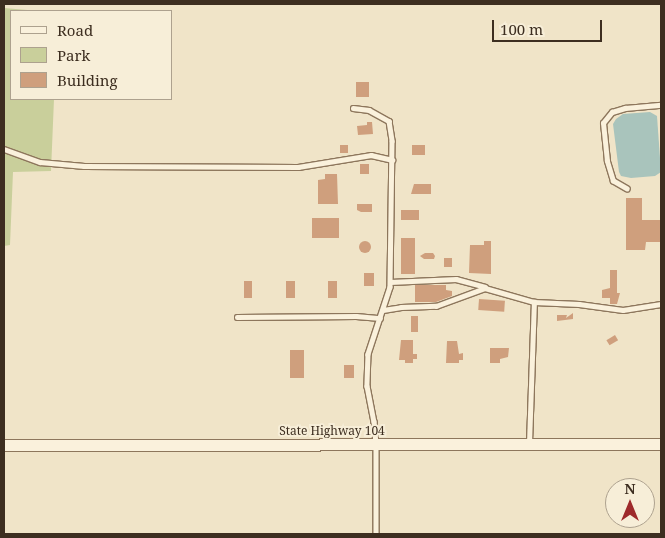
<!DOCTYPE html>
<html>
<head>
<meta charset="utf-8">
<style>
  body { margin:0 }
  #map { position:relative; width:665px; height:538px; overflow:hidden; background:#f0e4c8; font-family:"Noto Serif",serif }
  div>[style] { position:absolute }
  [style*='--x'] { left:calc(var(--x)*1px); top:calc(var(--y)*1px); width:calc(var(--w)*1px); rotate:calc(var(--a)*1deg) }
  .green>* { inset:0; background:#c9cf9b }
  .water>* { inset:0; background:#a9c4bc }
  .building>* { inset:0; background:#cf9f7d; transform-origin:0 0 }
  .round { border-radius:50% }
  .roads { filter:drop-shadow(1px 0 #8d765c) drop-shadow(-1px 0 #8d765c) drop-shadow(0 1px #8d765c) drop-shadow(0 -1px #8d765c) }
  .service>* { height:4.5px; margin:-2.25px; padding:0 2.25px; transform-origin:2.25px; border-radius:2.25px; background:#faf1dc }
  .secondary>* { height:11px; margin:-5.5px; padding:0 5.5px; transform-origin:5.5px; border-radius:5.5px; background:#faf1dc }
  span { translate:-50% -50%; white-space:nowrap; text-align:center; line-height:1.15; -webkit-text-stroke:4px #f7eed8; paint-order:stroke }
  .street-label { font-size:12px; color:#3d2e20 }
  .frame { position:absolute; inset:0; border:5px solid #3d2e20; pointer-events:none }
  .legend { position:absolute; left:10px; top:10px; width:162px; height:90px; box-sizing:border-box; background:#f7eed8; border:1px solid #ada18e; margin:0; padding:6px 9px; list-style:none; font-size:15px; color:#3d2e20 }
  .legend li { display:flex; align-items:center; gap:10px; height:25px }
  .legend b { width:25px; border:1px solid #ada18e }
  .north { position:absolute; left:605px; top:478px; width:50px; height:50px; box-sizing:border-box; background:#f7eed8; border:1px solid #ada18e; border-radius:50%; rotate:0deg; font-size:14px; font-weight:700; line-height:20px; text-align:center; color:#3d2e20 }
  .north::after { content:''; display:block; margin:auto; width:18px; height:22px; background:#9e2a2b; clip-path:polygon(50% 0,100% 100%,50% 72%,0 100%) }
  .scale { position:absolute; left:492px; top:20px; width:110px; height:22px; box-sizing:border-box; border:2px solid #3d2e20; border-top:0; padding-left:6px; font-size:15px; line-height:18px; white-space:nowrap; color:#3d2e20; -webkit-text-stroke:4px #f7eed8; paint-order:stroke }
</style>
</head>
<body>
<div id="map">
  <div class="green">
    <div style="clip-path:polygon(4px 8px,39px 11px,11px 11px,11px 99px,54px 99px,51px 171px,13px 172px,10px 245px,4px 246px)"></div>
  </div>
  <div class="water">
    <div style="clip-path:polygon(650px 112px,657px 116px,661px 172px,655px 176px,631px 178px,621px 176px,619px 172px,613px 124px,616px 119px,623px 114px)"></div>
  </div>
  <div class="building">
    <div style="left:356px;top:82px;width:13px;height:15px"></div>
    <div style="clip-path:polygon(367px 122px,372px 122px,373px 134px,358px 135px,357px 126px,367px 125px)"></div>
    <div style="left:340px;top:145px;width:8px;height:8px"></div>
    <div style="left:412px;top:145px;width:13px;height:10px"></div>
    <div style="left:369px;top:164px;width:10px;height:9px;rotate:90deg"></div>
    <div style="clip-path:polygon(325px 174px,337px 174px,338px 204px,318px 204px,318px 180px,325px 179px)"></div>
    <div style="clip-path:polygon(414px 184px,431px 184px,431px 194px,411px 194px)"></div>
    <div style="clip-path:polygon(626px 198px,642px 198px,642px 220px,660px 220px,660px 242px,646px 242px,645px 250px,626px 250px)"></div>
    <div style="clip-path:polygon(357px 204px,372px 204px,372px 212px,361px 212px,357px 210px)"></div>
    <div style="left:401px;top:210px;width:18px;height:10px"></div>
    <div style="left:312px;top:218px;width:27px;height:20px"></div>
    <div style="left:401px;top:238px;width:14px;height:36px"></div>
    <div class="round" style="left:359px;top:241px;width:12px;height:12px"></div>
    <div style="clip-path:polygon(484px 241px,491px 241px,491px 274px,469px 273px,470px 245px,484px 245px)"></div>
    <div style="clip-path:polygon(425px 253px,433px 253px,435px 256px,434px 259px,424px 259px,420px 256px)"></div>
    <div style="left:444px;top:258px;width:8px;height:9px"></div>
    <div style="clip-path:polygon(610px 270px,617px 270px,617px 293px,620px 293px,617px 304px,610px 304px,610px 298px,602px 298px,602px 290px,610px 288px)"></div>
    <div style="left:364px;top:273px;width:10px;height:13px"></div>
    <div style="left:244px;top:281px;width:8px;height:17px"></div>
    <div style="left:286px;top:281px;width:9px;height:17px"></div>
    <div style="left:328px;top:281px;width:9px;height:17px"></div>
    <div style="clip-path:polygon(415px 285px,446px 285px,446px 290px,452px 291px,452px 296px,436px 302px,415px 302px)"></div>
    <div style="left:479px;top:299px;width:26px;height:11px;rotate:4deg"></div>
    <div style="clip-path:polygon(573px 313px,573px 319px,557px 321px,557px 315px,567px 315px,566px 318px)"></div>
    <div style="left:411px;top:316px;width:7px;height:16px"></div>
    <div style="left:615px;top:335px;width:6px;height:10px;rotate:59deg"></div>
    <div style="clip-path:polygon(401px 340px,413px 340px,413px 354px,417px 354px,417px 359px,413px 359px,413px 363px,405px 363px,405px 360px,399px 360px)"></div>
    <div style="clip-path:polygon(447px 341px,457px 341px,459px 354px,463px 353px,463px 360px,459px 360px,459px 363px,446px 363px)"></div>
    <div style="clip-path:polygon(490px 348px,509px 348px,508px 357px,500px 359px,500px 363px,490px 363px)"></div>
    <div style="left:290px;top:350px;width:14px;height:28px"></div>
    <div style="left:344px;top:365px;width:10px;height:13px"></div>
  </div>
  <div class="roads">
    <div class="service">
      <div style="--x:353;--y:108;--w:16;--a:7"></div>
      <div style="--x:369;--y:110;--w:23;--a:29"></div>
      <div style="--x:389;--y:121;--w:20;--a:81"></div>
      <div style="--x:392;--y:141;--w:146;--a:90.8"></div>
      <div style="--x:390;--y:287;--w:71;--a:108.2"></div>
      <div style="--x:368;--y:354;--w:32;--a:92"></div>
      <div style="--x:367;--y:386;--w:36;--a:79"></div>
      <div style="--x:374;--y:421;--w:24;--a:85"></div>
      <div style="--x:376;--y:445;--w:89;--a:90"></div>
      <div style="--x:4;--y:149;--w:38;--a:20"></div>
      <div style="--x:40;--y:162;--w:44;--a:5.2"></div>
      <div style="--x:84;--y:166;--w:214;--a:0.3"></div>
      <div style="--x:298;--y:167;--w:74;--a:-9.3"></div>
      <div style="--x:371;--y:155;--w:22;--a:13"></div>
      <div style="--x:627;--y:189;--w:16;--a:-150"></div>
      <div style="--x:613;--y:181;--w:21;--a:-107"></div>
      <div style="--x:607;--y:161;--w:38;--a:-96"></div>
      <div style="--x:603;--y:123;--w:14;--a:-51"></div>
      <div style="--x:612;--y:112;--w:14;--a:-17"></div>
      <div style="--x:625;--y:108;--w:36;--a:-5"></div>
      <div style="--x:390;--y:282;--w:66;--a:-2.6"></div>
      <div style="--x:456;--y:279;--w:30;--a:15"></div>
      <div style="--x:383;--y:310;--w:18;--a:-9"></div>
      <div style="--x:401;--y:307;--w:35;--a:-2"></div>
      <div style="--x:436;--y:306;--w:52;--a:-20.2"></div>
      <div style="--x:485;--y:288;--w:51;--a:15.9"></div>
      <div style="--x:534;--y:302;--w:45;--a:2.5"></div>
      <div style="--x:579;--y:304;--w:44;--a:7.8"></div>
      <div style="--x:623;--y:310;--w:38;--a:-9"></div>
      <div style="--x:237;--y:317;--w:119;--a:-0.5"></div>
      <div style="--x:356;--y:316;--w:24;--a:5"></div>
      <div style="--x:529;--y:443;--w:141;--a:-88"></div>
    </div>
    <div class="secondary">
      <div style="--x:4;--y:445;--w:657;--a:-0.09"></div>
    </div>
  </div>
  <div class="street-label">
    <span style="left:332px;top:431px">State Highway 104</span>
  </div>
  <div class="frame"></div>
  <ul class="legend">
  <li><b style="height:6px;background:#faf1dc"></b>Road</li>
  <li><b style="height:14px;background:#c9cf9b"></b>Park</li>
  <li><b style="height:14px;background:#cf9f7d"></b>Building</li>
  </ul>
  <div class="north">N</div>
  <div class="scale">100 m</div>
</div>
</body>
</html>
